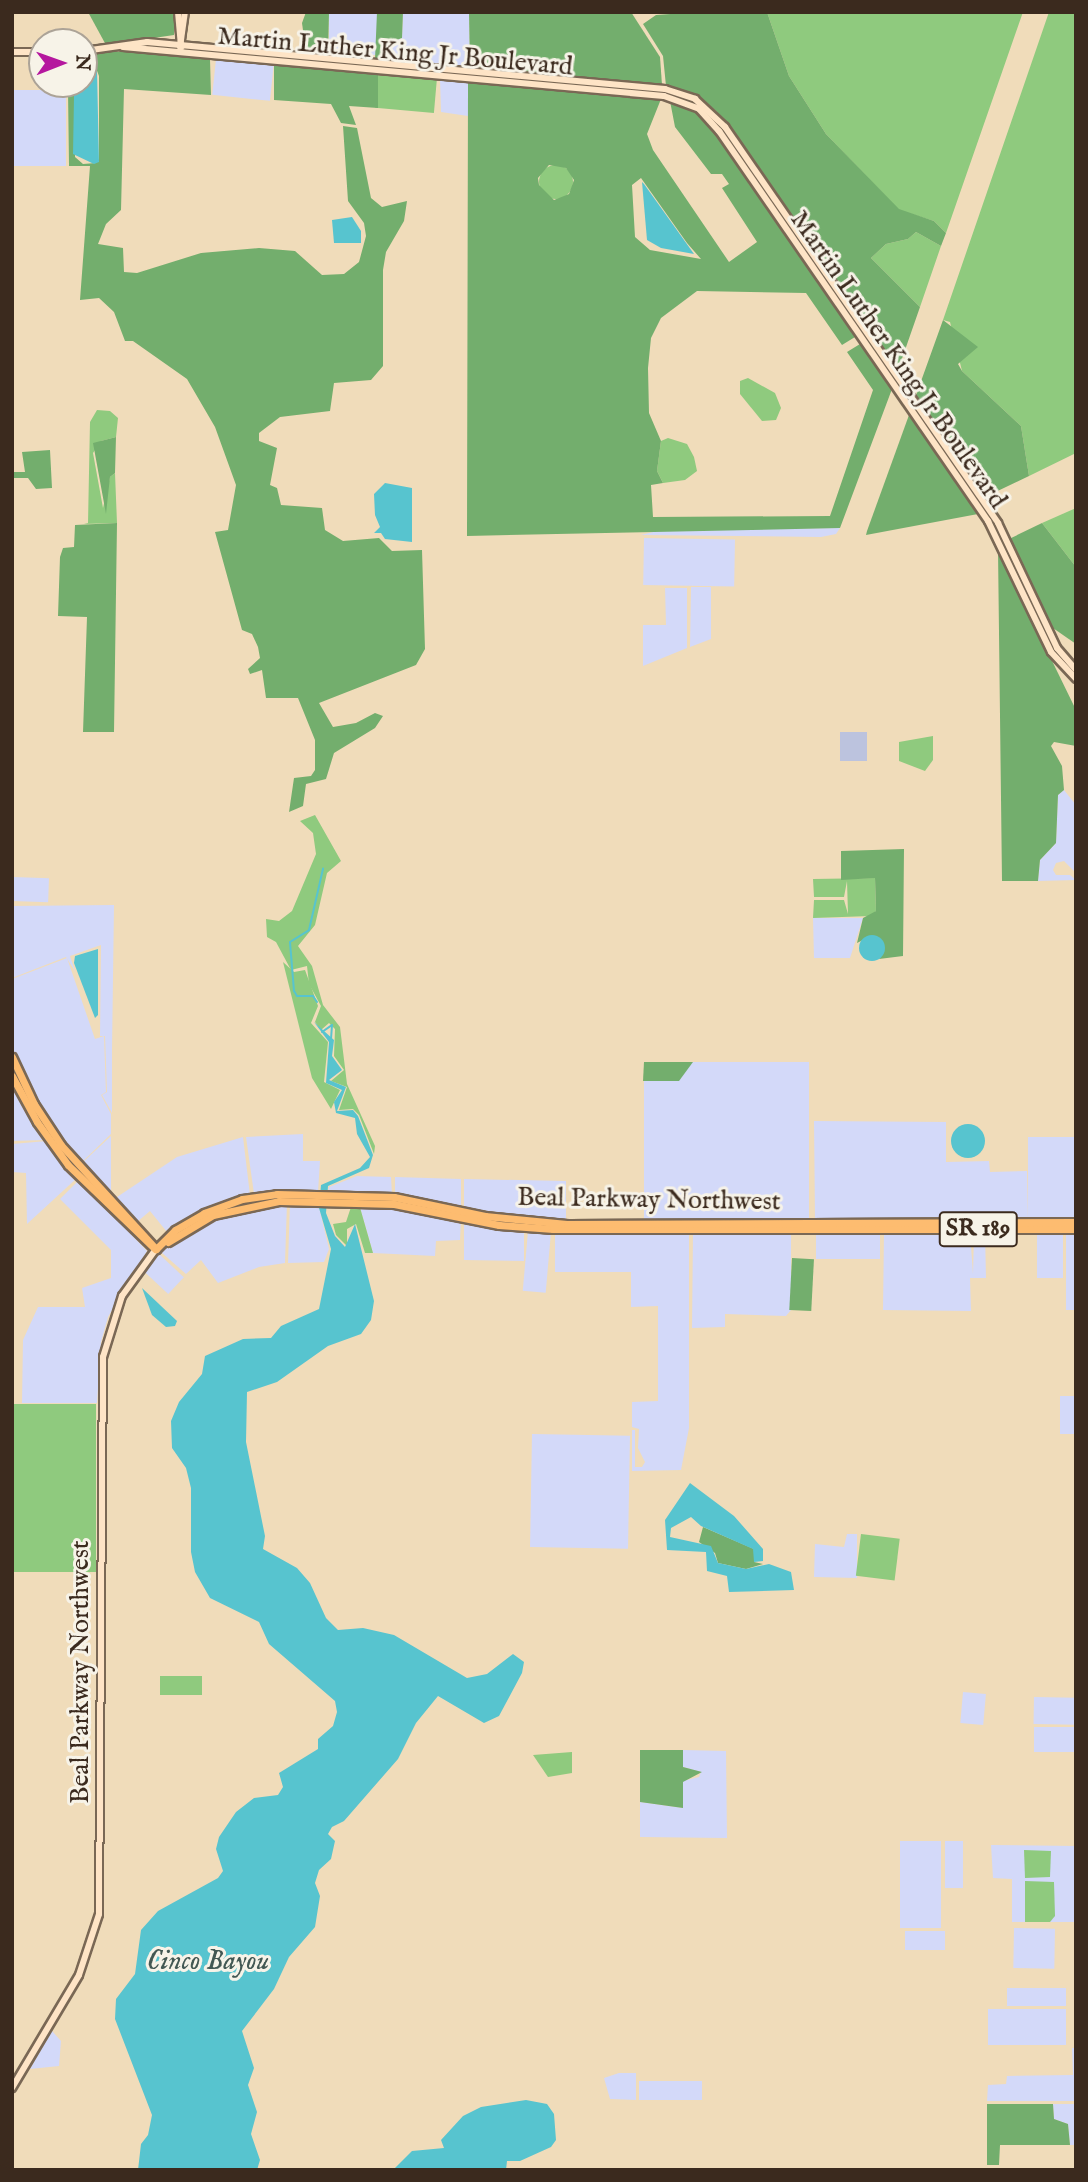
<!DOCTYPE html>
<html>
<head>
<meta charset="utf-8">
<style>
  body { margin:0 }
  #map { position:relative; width:1088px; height:2182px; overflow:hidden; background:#f0dcba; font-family:"IM FELL English",serif }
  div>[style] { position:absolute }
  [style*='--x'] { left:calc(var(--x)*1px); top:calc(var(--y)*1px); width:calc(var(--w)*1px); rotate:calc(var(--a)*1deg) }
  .built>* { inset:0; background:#d3d9f9; transform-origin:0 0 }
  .industrial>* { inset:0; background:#bcc3de; transform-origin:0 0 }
  .green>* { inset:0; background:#8fca7e; transform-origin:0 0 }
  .round { border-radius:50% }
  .forest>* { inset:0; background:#73ae6d; transform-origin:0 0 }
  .water>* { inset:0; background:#57c4cf }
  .stream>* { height:2px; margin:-1px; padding:0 1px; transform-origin:1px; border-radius:1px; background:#57c4cf }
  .roads { filter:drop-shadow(2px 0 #7a6855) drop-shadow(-2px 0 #7a6855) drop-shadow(0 2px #7a6855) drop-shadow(0 -2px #7a6855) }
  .secondary>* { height:6px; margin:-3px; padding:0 3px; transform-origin:3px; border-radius:3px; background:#fee4c6 }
  .primary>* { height:7px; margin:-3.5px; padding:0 3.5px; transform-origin:3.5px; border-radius:3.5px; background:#fdbc70 }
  span { translate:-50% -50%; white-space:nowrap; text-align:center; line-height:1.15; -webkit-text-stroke:6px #f7f3e8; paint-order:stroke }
  .shield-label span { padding:2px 5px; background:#f7f3e8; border:2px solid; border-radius:5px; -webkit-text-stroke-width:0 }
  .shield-label { font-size:24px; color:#3b2a1e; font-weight:700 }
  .street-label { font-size:26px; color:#3b2a1e }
  .water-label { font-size:28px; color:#435853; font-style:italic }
  .frame { position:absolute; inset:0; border:14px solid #3b2a1e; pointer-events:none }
  .north { position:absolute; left:28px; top:28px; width:70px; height:70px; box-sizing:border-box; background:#f7f3e8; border:2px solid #aca397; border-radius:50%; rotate:89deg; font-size:19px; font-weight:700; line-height:28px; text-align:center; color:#3b2a1e }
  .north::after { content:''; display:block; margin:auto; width:24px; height:32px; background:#b5179e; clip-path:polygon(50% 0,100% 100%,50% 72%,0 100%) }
</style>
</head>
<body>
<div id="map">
  <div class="built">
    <div style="left:329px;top:12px;width:48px;height:43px"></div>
    <div style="clip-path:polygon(403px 12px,469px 12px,470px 68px,380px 59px,384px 45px,402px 38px)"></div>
    <div style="left:216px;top:59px;width:58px;height:36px;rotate:6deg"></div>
    <div style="clip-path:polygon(440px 80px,468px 82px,468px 116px,441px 112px)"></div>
    <div style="left:12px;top:90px;width:54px;height:76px"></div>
    <div style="clip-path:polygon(840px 528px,836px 534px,821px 537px,641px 535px,661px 530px)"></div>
    <div style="left:644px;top:538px;width:91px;height:47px;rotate:1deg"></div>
    <div style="clip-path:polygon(691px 587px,711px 587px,711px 639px,690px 647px)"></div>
    <div style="clip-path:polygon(665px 588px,687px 588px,687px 648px,643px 666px,643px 625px,666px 625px)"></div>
    <div style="clip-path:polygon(1064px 790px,1076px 805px,1076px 873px,1064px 861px,1056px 863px,1053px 870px,1056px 875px,1070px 875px,1076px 880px,1038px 881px,1040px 860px,1056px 843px,1058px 795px)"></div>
    <div style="left:13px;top:877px;width:36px;height:24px;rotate:2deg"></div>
    <div style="clip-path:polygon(114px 905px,112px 1050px,112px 1113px,102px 1095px,107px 1092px,105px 1036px,100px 1036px,101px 945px,70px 956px,75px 971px,66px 957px,12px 978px,12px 906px)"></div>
    <div style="clip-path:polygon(813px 918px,863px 918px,850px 958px,814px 958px)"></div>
    <div style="clip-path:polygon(67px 958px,95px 1039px,104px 1036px,106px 1092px,101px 1095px,111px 1114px,111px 1134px,80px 1164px,30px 1090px,12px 1048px,12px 979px)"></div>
    <div style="left:644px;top:1062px;width:165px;height:160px"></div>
    <div style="clip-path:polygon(12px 1082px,22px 1105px,45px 1140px,12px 1141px)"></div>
    <div style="clip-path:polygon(814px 1121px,946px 1122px,946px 1162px,989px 1161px,990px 1172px,1027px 1171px,1028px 1220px,815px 1220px)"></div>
    <div style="clip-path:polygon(303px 1134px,303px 1161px,320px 1161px,318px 1192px,254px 1194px,246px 1137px)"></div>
    <div style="clip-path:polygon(111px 1136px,111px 1197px,81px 1164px)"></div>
    <div style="clip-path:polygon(243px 1137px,250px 1195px,208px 1208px,167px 1232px,150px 1211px,137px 1222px,114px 1199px,177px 1157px)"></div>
    <div style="left:1076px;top:1137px;width:84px;height:48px;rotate:90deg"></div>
    <div style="clip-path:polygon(47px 1141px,77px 1178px,27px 1224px,26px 1173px,12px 1172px,12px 1144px)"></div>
    <div style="clip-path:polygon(357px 1176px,391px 1177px,392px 1195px,328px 1192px,329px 1187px)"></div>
    <div style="clip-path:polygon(395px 1177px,461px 1179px,461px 1207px,395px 1195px)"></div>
    <div style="clip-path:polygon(464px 1179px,566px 1181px,566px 1221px,464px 1208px)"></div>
    <div style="clip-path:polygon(79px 1180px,147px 1251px,108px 1317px,101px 1342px,97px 1403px,22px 1403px,23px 1340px,38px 1307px,85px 1307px,82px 1288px,111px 1278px,111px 1250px,60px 1199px)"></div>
    <div style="clip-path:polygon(287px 1203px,285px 1263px,259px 1267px,218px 1283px,201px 1260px,186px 1274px,161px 1252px,211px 1218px,236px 1209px)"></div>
    <div style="clip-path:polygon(290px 1203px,318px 1203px,329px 1249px,324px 1262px,288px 1263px)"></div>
    <div style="clip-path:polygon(359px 1204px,461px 1220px,460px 1240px,436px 1241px,435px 1256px,373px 1253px)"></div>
    <div style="clip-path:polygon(464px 1220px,524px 1231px,524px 1261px,464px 1260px)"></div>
    <div style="left:528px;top:1231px;width:23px;height:60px;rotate:5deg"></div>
    <div style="clip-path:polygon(970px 1232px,973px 1274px,974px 1232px,985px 1232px,986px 1278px,970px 1278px,971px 1311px,883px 1310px,884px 1233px)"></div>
    <div style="left:1037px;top:1232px;width:26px;height:46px"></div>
    <div style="left:1066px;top:1232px;width:10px;height:78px"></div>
    <div style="clip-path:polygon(555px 1233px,689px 1233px,689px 1428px,681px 1470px,632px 1471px,632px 1430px,635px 1430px,635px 1467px,642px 1467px,645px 1462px,638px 1448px,639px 1429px,632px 1427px,632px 1402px,658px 1401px,658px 1306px,631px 1307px,631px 1272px,555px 1272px)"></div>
    <div style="clip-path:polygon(693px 1233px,791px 1233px,791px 1310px,786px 1316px,725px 1314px,725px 1327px,692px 1328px)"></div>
    <div style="left:816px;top:1233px;width:64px;height:26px"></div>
    <div style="left:159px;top:1254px;width:34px;height:23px;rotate:43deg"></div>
    <div style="left:1076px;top:1396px;width:38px;height:16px;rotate:90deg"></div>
    <div style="left:532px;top:1434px;width:98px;height:113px;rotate:1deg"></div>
    <div style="clip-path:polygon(847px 1534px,857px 1534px,857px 1578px,814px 1577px,815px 1544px,844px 1547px)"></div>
    <div style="left:963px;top:1692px;width:23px;height:31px;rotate:5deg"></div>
    <div style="left:1034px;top:1697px;width:42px;height:27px;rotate:1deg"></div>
    <div style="left:1034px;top:1727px;width:42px;height:25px"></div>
    <div style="clip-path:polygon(683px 1750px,726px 1751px,727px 1838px,640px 1837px,640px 1802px,683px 1808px,683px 1781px,699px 1777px,701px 1772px,683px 1767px)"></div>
    <div style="left:900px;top:1841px;width:41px;height:87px"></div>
    <div style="left:945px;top:1841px;width:18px;height:47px"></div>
    <div style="clip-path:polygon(991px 1845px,1076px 1846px,1076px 1922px,1012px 1922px,1012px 1879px,993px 1878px)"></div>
    <div style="left:1014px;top:1928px;width:41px;height:40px;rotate:1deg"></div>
    <div style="left:905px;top:1931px;width:40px;height:19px"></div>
    <div style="left:1066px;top:1988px;width:18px;height:59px;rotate:90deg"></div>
    <div style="left:988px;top:2009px;width:78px;height:36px"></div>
    <div style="clip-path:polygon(52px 2031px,61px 2041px,59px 2066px,30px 2069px)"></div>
    <div style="clip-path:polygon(1072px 2048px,1076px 2048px,1076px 2101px,987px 2101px,988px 2085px,1006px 2084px,1007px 2076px,1073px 2075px)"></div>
    <div style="clip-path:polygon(619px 2073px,636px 2073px,636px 2100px,610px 2099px,604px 2078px)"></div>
    <div style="left:639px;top:2081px;width:63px;height:19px"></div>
    <div style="clip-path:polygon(1053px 2104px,1076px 2104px,1076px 2145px,1070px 2145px,1068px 2124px,1054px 2119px)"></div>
  </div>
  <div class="industrial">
    <div style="left:840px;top:732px;width:27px;height:29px"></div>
  </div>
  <div class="green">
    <div style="clip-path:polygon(767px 12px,1023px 12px,946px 233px,934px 221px,899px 210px,826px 134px,789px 76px)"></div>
    <div style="clip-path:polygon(1049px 12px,1076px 12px,1076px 453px,1029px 476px,1021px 426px,962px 371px,950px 322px,943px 320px)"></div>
    <div style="left:378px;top:75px;width:59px;height:33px;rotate:5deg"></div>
    <div class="round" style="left:539px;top:165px;width:34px;height:34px"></div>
    <div style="clip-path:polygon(916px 232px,941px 246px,920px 307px,871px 258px,886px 244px,908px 239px)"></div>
    <div style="clip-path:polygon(748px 378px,775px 393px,781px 408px,776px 420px,762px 421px,740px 394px,740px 381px)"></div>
    <div style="clip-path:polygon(97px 410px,110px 411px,118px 418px,116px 437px,101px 441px,93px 453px,103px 508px,110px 477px,115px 473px,117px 523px,84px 524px,88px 523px,90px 422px)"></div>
    <div style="clip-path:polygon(668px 438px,687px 444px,694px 457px,697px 471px,685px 480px,663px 483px,657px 471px,661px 441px)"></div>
    <div style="clip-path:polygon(1076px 508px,1076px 567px,1042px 523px)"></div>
    <div style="clip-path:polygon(933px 736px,933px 760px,925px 771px,899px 761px,899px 742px)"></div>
    <div style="clip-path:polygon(315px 815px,341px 861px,327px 873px,315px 925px,298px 946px,312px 966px,323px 1005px,340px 1027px,347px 1084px,375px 1146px,374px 1154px,359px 1115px,353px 1109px,339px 1110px,347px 1087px,331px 1081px,344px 1070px,334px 1056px,335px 1029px,329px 1023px,321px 1030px,315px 1022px,321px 1006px,309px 984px,307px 966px,291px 970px,276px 942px,267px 937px,266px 919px,279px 921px,292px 911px,316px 854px,313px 833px,300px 821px)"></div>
    <div style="clip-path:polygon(875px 878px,876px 911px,871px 916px,813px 918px,814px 900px,844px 900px,848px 914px,847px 881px,844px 897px,814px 897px,813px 879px)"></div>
    <div style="clip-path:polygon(283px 962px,294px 972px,305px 970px,313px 992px,318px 1006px,311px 1023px,328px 1042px,324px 1082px,340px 1090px,331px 1109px,312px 1078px)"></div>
    <div style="clip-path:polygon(352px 1204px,359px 1204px,373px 1253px,365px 1253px,356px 1224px,347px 1229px,347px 1246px,336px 1235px,333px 1224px,346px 1222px)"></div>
    <div style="left:96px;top:1404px;width:168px;height:84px;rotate:90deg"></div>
    <div style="left:861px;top:1534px;width:39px;height:42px;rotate:7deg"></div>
    <div style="left:160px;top:1676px;width:42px;height:19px"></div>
    <div style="clip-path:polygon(572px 1752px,572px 1773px,548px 1777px,533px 1755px)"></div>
    <div style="clip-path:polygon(1024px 1850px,1051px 1851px,1050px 1877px,1025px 1878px)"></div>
    <div style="clip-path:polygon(1025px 1881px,1054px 1882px,1055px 1916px,1050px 1922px,1025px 1922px)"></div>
  </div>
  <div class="forest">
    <div style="clip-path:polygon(88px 12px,174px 12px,174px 35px,106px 45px)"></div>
    <div style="clip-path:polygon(306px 12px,329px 12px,328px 55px,306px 52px,302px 23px)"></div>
    <div style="clip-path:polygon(377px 12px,403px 12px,402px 38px,384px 45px,380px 59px,375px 59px)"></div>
    <div style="clip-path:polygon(469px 12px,631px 12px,660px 57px,662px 85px,470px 68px)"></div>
    <div style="clip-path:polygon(699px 12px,767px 12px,789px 76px,826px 134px,899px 209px,934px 221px,946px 233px,941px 246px,916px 232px,908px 239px,886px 244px,871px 258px,920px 307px,897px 373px,716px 111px,697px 95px,666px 86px,663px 56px,643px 24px,656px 15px)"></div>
    <div style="clip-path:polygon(132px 51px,210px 59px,211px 95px,124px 89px,121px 210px,106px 224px,98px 244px,123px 248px,124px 272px,137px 273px,201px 253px,259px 248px,295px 251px,322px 275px,344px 274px,359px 262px,366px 236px,364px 223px,348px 201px,343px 126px,357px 128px,371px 198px,382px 207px,407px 201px,404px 221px,386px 252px,383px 270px,383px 366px,371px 380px,334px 383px,330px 411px,280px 417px,259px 433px,259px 441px,277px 448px,270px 485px,277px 488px,281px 505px,322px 508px,325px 530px,343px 541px,379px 538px,392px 551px,422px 550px,425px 649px,416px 665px,319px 703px,333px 727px,356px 723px,375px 713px,383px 716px,375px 728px,334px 753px,326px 779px,306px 784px,303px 806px,289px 812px,294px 778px,311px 776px,315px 770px,315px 740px,298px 698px,266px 698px,262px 670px,250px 674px,248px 669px,260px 658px,258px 647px,252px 634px,242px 630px,215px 532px,228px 530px,236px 485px,215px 427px,187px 379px,133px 341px,125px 341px,114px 312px,99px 298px,80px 300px,90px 166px,69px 166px,68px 90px,63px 84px,74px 84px,75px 157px,83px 164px,96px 163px,99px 159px,99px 76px,96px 68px,84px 68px,84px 53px)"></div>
    <div style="clip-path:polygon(274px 65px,378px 75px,378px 108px,349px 106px,356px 125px,341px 123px,331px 104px,274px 100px)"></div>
    <div style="clip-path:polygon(evenodd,468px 82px,661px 99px,647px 134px,653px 150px,729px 262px,757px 242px,722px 188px,729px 184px,722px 174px,711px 174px,675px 127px,670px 101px,694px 111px,709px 124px,855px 337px,842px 345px,806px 293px,697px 291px,661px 318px,651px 338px,648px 368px,649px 413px,661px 441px,657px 471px,663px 483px,651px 485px,653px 517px,830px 516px,873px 390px,847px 352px,860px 344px,892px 389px,840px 528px,467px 536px,468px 82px,549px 165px,566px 168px,574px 180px,569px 194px,554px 200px,539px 185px,538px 178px,549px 165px,468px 82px,641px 178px,687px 243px,701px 259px,650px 250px,635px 237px,632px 185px,641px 178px)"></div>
    <div style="clip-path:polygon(943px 320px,978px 347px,958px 364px,962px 371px,1021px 426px,1029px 476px,985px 497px,915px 398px)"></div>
    <div style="clip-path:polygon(909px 415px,978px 514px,866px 535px,867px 531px)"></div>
    <div style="clip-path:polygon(116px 437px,115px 473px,110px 477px,106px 514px,93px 443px)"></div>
    <div style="clip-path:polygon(50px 450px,52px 488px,36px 489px,28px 478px,12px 478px,12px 472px,25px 472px,22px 452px)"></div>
    <div style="clip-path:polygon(117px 523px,114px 732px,83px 732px,87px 617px,58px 616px,60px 557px,63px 548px,74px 547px,75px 525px)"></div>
    <div style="clip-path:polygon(1042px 523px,1076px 567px,1076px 644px,1050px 626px,1009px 539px)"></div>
    <div style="clip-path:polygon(998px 550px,1076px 710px,1076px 746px,1054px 742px,1051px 746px,1062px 766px,1064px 790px,1058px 795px,1056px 843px,1040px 860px,1038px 881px,1002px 881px)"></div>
    <div style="clip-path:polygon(904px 849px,903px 956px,879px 959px,882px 954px,863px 940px,857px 943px,863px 918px,876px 911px,875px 878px,841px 880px,841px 851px)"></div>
    <div style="clip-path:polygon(644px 1062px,693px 1062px,679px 1081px,643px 1081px)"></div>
    <div style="left:792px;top:1258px;width:22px;height:52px;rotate:3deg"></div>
    <div style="clip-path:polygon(703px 1527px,754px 1549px,754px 1562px,763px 1564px,746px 1569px,718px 1563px,715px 1553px,699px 1542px)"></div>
    <div style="clip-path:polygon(640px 1750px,683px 1750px,683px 1767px,702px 1772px,683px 1782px,683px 1808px,640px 1802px)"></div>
    <div style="clip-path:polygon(987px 2104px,1053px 2104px,1054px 2119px,1068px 2124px,1070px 2145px,1000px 2145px,999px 2165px,987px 2165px)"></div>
  </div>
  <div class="water">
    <div style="clip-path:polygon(84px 71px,97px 71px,99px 162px,94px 164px,73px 154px,74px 96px,76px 84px,84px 84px)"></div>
    <div style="clip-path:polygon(642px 182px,644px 184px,694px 254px,661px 248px,647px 240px)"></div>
    <div style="clip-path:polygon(352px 217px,361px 231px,361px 243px,334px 243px,332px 220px)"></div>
    <div style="clip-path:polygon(385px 483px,412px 488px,412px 542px,385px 539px,381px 533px,374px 533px,380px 527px,375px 515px,374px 494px)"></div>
    <div class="round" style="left:859px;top:935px;width:26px;height:26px"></div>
    <div style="clip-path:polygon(98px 949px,98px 1015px,95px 1018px,74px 963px,75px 956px)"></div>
    <div style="clip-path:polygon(314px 1022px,334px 1040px,332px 1056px,342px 1070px,329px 1080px,346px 1087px,337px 1111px,353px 1110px,358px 1116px,373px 1155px,369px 1168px,328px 1186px,326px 1213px,335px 1236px,345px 1247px,355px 1224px,374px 1301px,371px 1320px,361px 1334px,328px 1346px,277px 1382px,247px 1392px,246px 1442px,265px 1536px,263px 1549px,297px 1568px,310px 1583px,326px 1618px,338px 1630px,363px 1628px,394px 1635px,467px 1678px,487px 1674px,513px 1654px,524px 1662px,522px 1673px,499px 1716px,484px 1723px,438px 1696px,416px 1723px,398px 1759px,344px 1821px,332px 1827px,328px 1834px,335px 1841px,331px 1859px,319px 1870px,315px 1883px,320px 1896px,315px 1927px,289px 1957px,274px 1989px,242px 2031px,254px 2068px,248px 2085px,257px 2112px,251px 2134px,260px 2160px,257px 2170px,138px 2170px,141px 2144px,148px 2135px,152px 2115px,115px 2019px,116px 1999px,135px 1974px,141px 1930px,158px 1911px,218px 1878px,223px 1871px,216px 1849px,219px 1837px,236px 1812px,254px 1798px,278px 1795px,283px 1787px,279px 1773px,318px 1749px,318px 1739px,333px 1726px,337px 1712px,335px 1701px,269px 1644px,259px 1622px,210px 1598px,195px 1572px,191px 1552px,191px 1488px,186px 1468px,172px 1448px,171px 1421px,179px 1402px,202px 1374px,205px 1356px,243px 1339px,271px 1338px,281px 1326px,319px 1309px,331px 1249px,319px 1208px,321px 1185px,360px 1168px,370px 1157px,357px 1134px,355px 1118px,336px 1113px,334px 1102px,342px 1090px,326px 1083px,329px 1042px)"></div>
    <div class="round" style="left:951px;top:1124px;width:34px;height:34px"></div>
    <div style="clip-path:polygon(142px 1288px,177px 1321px,175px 1326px,166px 1327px,152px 1315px)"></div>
    <div style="clip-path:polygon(690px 1483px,734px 1516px,763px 1549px,763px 1561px,754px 1562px,753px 1549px,701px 1526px,691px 1517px,671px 1528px,670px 1537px,711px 1546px,718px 1563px,746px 1569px,769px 1564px,791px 1572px,794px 1590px,729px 1592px,727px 1576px,707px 1571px,706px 1552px,667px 1550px,665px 1520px)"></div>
    <div style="clip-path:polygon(526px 2100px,547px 2104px,554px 2114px,556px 2140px,551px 2147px,520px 2161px,507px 2161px,506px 2170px,393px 2170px,412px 2151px,444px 2148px,441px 2140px,463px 2116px,481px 2107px)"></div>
  </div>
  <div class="stream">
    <div style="--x:317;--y:1002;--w:7;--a:-124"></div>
    <div style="--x:313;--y:996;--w:16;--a:180"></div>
    <div style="--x:297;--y:996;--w:6;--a:-121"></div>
    <div style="--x:294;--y:991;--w:49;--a:-94.7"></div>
    <div style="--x:290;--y:942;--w:22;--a:-32"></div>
    <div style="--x:309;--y:930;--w:63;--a:-77.1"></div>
    <div style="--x:322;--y:1032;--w:12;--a:-35"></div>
    <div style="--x:332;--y:1025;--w:14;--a:94"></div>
  </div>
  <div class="roads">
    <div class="secondary">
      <div style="--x:178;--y:12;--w:36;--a:85"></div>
      <div style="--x:123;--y:47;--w:543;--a:5.18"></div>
      <div style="--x:664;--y:96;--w:37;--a:20"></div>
      <div style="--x:699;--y:109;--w:30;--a:48"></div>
      <div style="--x:719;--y:131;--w:474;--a:55.4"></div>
      <div style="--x:988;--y:521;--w:145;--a:64.3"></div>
      <div style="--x:1051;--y:652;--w:37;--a:47"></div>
      <div style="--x:180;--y:47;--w:35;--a:-82"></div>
      <div style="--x:84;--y:51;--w:64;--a:-8.1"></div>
      <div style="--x:147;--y:42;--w:520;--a:5.18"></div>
      <div style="--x:665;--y:89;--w:32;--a:18"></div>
      <div style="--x:695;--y:99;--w:41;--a:43"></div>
      <div style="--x:725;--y:127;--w:481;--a:55.4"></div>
      <div style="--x:998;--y:523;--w:138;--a:64.7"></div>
      <div style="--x:1057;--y:648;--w:29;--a:49"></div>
      <div style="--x:12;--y:52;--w:30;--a:0"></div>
      <div style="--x:12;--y:2088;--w:131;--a:-59.3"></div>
      <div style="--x:79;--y:1975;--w:64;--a:-71.8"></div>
      <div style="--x:99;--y:1914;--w:557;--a:-89.59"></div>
      <div style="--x:103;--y:1357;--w:64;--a:-72.7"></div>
      <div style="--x:122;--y:1296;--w:58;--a:-54.1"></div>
    </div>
    <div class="primary">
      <div style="--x:12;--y:1057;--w:52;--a:64.9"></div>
      <div style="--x:34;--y:1104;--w:49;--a:56.6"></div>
      <div style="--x:61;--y:1145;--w:141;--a:47.6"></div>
      <div style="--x:12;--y:1076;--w:52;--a:61.5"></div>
      <div style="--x:37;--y:1122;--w:53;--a:54.2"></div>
      <div style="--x:68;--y:1165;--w:121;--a:44"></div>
      <div style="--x:168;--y:1242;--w:52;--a:-31"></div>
      <div style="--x:213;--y:1215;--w:67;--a:-12"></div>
      <div style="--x:279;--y:1201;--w:115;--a:1.5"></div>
      <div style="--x:394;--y:1204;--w:107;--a:11.3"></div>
      <div style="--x:499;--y:1225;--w:54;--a:4.2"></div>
      <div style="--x:553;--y:1229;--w:523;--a:0"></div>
      <div style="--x:156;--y:1249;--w:27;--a:-45"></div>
      <div style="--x:175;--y:1230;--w:34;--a:-30"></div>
      <div style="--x:204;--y:1213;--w:40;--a:-20.2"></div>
      <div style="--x:242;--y:1199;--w:35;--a:-8"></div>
      <div style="--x:277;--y:1194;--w:117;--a:1.5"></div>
      <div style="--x:394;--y:1197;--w:93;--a:11.8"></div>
      <div style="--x:485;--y:1216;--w:82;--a:5.6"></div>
      <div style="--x:567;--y:1224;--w:509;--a:-0.23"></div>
    </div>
  </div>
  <div class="shield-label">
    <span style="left:978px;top:1229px">SR 189</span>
  </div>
  <div class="street-label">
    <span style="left:395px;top:52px;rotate:5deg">Martin Luther King Jr Boulevard</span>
    <span style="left:898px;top:360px;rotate:55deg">Martin Luther King Jr Boulevard</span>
    <span style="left:649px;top:1200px;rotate:1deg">Beal Parkway Northwest</span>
    <span style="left:81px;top:1672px;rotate:-90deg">Beal Parkway Northwest</span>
  </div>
  <div class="water-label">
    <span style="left:208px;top:1962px">Cinco Bayou</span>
  </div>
  <div class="frame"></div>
  <div class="north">N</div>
</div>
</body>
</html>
